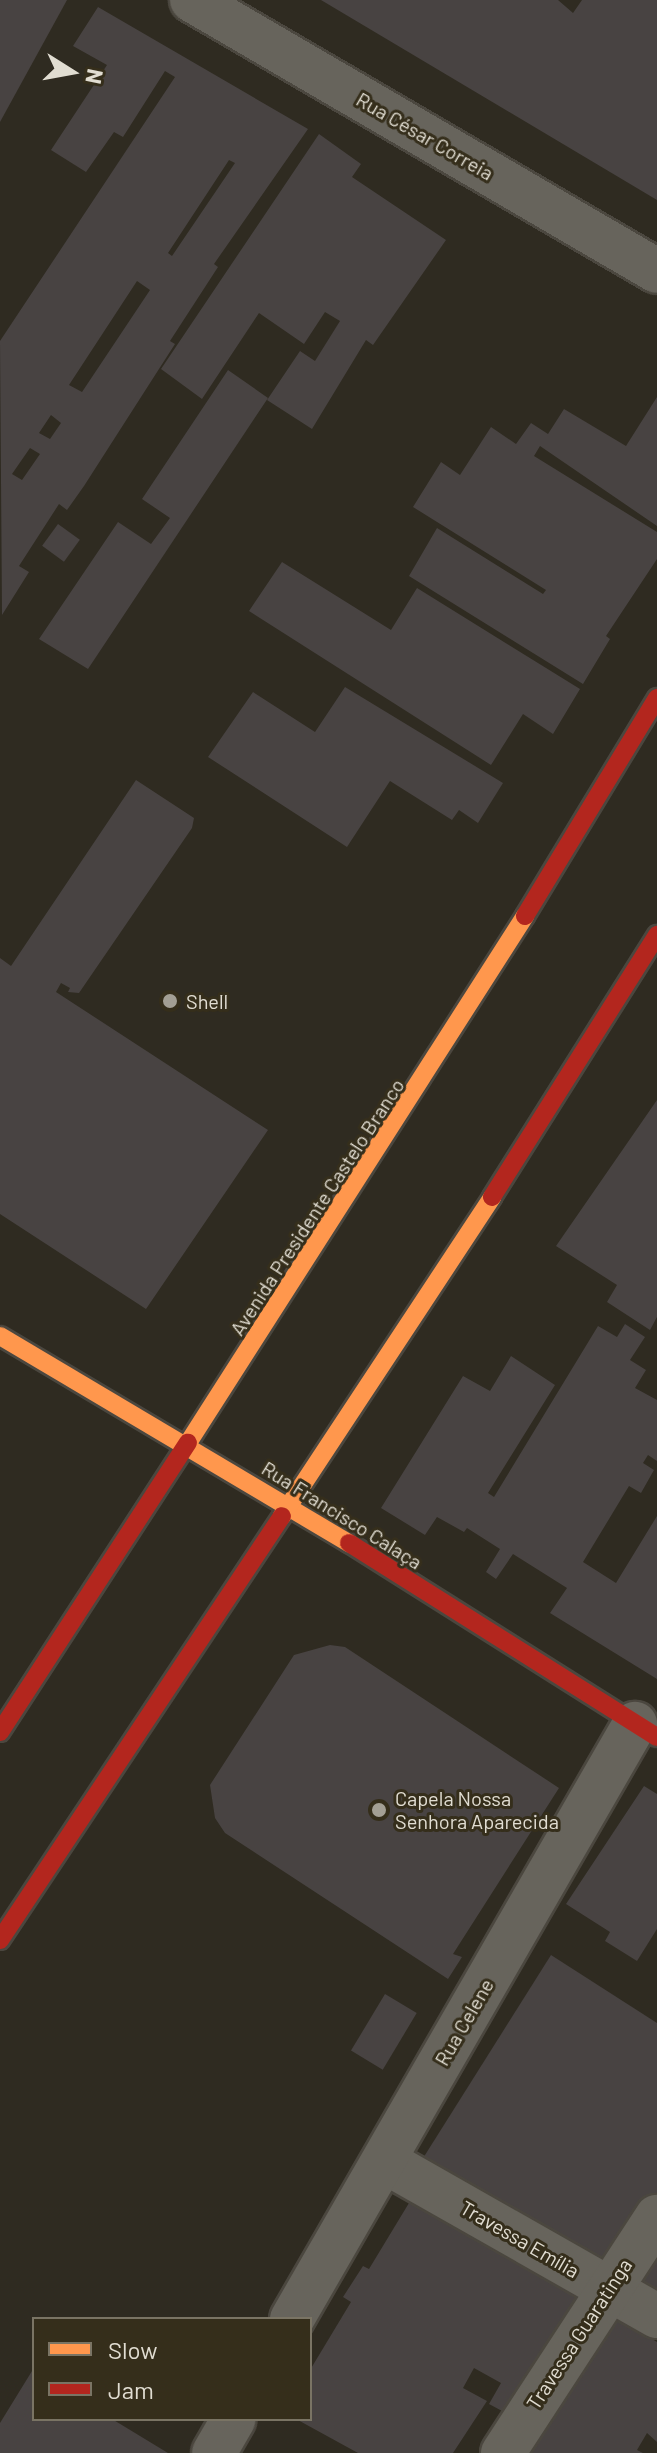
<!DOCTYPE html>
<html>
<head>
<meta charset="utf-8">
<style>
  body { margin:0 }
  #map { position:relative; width:657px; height:2453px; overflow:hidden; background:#2f2b21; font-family:Barlow,sans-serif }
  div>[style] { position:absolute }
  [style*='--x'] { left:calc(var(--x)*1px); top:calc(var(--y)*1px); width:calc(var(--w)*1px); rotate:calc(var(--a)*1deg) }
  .building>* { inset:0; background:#484342; transform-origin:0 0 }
  .roads { filter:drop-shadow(2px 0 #4b473f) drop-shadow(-2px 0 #4b473f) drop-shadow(0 2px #4b473f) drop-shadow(0 -2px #4b473f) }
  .street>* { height:44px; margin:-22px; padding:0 22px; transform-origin:22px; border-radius:22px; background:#67645c }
  .slow>* { height:18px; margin:-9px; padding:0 9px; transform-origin:9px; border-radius:9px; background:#ff974d }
  .jam>* { height:18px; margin:-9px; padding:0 9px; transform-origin:9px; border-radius:9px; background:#b3261e }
  .dots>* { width:22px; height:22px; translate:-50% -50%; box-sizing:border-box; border:4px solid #352e1b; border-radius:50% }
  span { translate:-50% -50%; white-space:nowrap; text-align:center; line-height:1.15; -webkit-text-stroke:6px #352e1b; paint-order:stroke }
  .street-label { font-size:20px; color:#e1ddd2 }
  .poi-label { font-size:20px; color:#e1ddd2 }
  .left { translate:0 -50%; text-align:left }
  .legend { position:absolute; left:32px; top:2317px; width:280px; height:104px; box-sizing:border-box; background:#352e1b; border:2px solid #7a7464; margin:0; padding:10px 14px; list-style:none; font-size:24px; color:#e1ddd2 }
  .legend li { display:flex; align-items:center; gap:16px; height:40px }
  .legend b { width:40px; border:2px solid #7a7464 }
  .north { position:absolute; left:32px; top:32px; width:80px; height:80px; -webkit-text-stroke:6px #352e1b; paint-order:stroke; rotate:101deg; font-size:22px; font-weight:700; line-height:32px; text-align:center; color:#e1ddd2 }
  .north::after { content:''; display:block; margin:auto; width:28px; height:36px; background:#e1ddd2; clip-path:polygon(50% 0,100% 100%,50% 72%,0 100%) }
</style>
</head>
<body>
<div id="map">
  <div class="building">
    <div style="clip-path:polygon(0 0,67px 0,0 122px)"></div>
    <div style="clip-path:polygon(321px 0,558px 0,573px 13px,582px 0,657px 0,657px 200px)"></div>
    <div style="clip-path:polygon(evenodd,98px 7px,308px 129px,214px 264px,218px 267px,170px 341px,175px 344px,84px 486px,67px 510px,59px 504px,19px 566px,29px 572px,2px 615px,0 341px,175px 77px,165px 71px,123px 137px,114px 132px,86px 172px,51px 150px,107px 65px,73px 46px,98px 7px,229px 160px,235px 163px,172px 256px,168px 253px,229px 160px,98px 7px,137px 281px,150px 290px,82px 392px,69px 385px,137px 281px,98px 7px,51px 415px,61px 423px,50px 439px,39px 433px,51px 415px,98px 7px,30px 448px,40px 454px,22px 480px,12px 474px,30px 448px)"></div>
    <div style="clip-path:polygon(319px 134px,361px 164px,352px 177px,446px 240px,373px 345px,366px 340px,312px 429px,267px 400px,300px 351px,315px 361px,340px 321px,325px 312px,304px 344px,259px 313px,202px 399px,161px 369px)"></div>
    <div style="clip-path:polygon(228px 370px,268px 398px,88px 669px,39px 639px,118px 522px,151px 544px,170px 518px,142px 499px)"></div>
    <div style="clip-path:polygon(657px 397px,657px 526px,540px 446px,534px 456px,657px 532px,657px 559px,606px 636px,610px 639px,583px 684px,409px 576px,437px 528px,543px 594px,546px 590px,413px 507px,441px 462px,460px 475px,491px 427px,516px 444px,531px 423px,548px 434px,564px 409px,626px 446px)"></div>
    <div style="left:58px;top:524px;width:27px;height:27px;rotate:36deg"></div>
    <div style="clip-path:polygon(282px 562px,391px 630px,417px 588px,580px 689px,553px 734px,523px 714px,491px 765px,249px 611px)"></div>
    <div style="clip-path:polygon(345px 687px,503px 783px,478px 823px,459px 810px,452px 820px,390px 781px,347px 847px,208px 757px,253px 692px,315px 732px)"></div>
    <div style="clip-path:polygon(136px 780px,194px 818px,192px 828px,79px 993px,68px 992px,70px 988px,61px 983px,56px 992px,268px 1130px,146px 1309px,0 1214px,0 958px,11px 966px)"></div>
    <div style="clip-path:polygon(657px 1100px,657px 1317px,650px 1330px,607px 1302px,617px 1285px,556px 1246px)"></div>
    <div style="clip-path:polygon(625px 1324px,645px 1337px,630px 1360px,646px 1370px,635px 1388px,657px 1400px,657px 1461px,648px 1455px,643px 1463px,654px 1470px,641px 1493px,629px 1486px,583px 1562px,616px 1583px,657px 1516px,657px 1679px,550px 1613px,567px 1588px,513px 1554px,496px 1579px,486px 1572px,500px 1549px,467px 1528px,464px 1532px,437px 1517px,425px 1535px,381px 1508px,463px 1376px,490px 1391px,511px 1356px,555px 1385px,488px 1493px,494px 1497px,598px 1326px,617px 1337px)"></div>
    <div style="clip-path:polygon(330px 1645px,345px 1647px,559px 1788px,453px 1954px,462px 1957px,448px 1979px,225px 1833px,215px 1818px,210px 1785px,294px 1655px)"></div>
    <div style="clip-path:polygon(644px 1786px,657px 1794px,657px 1929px,637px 1961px,605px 1941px,610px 1932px,566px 1904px)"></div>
    <div style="clip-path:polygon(551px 1955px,657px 2023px,657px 2204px,614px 2269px,420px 2163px)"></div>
    <div style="left:385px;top:1994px;width:37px;height:66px;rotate:31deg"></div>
    <div style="clip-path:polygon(412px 2198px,591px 2304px,515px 2418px,489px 2404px,501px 2383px,474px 2368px,463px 2388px,487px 2401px,453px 2453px,358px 2453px,296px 2419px,310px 2419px,310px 2370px,351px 2302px,343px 2297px,363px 2266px,369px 2269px)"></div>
    <div style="clip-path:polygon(657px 2246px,657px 2304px,630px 2289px)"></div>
    <div style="clip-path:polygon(605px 2311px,657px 2342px,657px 2442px,647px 2433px,637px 2450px,643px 2453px,523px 2453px)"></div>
    <div style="clip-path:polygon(32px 2371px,34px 2419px,112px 2419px,168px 2453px,0 2453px,0 2423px)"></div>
  </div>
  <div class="roads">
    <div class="street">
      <div style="--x:192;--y:0;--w:538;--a:30.23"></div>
      <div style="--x:384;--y:2161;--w:314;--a:29.6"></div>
      <div style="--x:292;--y:2319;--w:687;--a:-60.04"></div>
      <div style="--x:214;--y:2453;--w:39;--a:-60"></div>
      <div style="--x:503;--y:2453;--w:282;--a:-56.9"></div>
    </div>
    <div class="slow">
      <div style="--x:0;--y:1336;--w:406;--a:30.7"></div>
      <div style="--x:188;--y:1443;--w:626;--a:-57.4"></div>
      <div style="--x:282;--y:1516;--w:382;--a:-56.6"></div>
    </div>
    <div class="jam">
      <div style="--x:525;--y:916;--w:255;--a:-58.8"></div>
      <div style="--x:492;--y:1197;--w:310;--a:-57.8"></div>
      <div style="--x:349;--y:1543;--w:364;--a:32.2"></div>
      <div style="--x:0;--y:1732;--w:345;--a:-57"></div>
      <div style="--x:0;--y:1940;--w:509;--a:-56.37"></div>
    </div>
  </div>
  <div class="dots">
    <div style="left:170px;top:1001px;background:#a39f94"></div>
    <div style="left:379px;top:1810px;background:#a39f94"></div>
  </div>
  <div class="street-label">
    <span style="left:425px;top:136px;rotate:30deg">Rua César Correia</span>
    <span style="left:317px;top:1207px;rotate:-57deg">Avenida Presidente Castelo Branco</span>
    <span style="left:342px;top:1515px;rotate:32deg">Rua Francisco Calaça</span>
    <span style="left:464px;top:2022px;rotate:-60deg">Rua Celene</span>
    <span style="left:520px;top:2239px;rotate:30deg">Travessa Emília</span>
    <span style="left:579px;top:2334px;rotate:-57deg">Travessa Guaratinga</span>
  </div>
  <div class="poi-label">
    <span class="left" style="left:186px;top:1001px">Shell</span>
    <span class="left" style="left:395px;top:1810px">Capela Nossa<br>Senhora Aparecida</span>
  </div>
  <ul class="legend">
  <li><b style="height:10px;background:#ff974d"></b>Slow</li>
  <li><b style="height:10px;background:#b3261e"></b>Jam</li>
  </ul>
  <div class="north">N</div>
</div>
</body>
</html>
